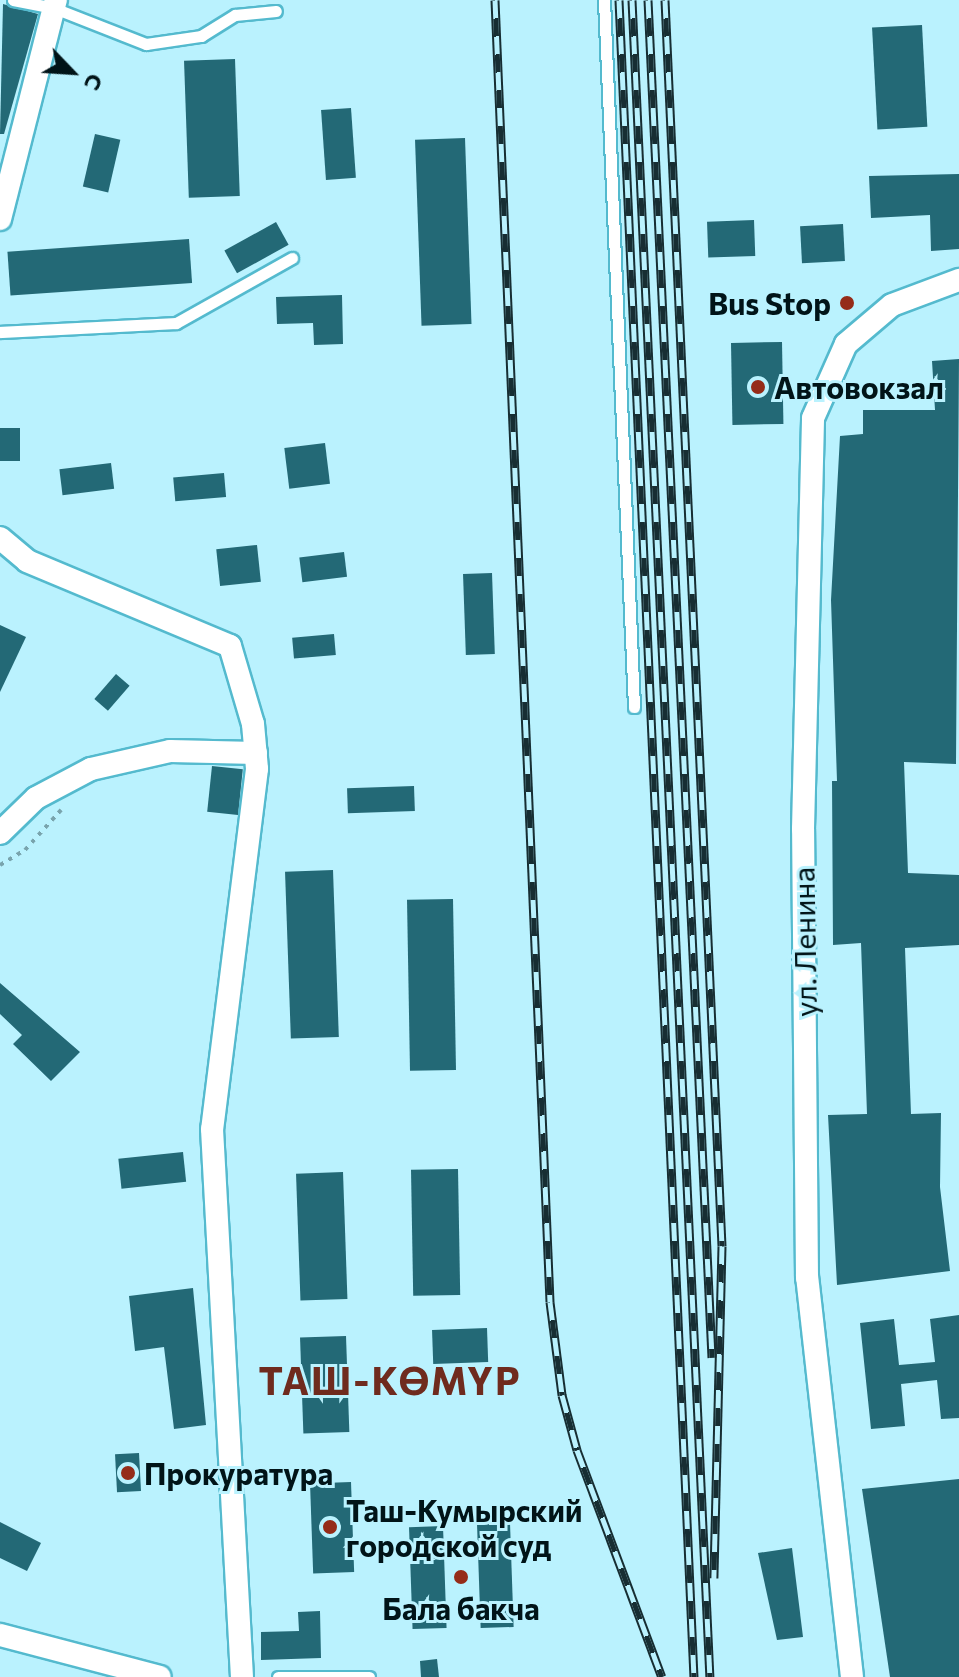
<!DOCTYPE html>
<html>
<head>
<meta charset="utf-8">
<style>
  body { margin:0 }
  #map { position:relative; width:959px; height:1677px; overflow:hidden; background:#baf2fe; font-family:Commissioner,sans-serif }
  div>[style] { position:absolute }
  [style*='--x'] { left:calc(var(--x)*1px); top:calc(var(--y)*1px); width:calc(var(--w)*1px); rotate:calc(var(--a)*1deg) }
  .building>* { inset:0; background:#236976; transform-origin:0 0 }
  .path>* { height:4px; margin-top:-2px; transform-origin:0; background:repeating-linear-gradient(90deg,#79a4ad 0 4px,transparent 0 10px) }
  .roads { filter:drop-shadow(2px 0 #54bace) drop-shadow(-2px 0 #54bace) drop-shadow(0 2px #54bace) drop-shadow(0 -2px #54bace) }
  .lane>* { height:11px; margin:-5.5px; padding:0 5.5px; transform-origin:5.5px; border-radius:5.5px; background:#fff }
  .street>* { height:22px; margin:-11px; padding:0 11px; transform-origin:11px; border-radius:11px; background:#fff }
  .rail>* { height:9px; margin-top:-4.5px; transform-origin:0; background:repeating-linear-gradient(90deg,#baf2fe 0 18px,#172e33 0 36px); box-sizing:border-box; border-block:2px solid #172e33 }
  .dots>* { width:22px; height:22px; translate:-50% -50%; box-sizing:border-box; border:4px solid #baf2fe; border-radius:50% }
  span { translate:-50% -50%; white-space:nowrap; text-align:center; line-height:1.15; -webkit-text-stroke:6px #baf2fe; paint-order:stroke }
  .poi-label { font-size:30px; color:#011418; font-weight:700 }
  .right { translate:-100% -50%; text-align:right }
  .left { translate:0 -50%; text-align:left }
  .street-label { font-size:30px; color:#011418 }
  .district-label { font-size:38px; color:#6f2b1e; font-weight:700; letter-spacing:2px }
  .north { position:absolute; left:32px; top:32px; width:80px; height:80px; -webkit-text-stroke:6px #baf2fe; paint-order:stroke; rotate:115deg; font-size:22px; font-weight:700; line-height:32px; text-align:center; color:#011418 }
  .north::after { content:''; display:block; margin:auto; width:28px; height:36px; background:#011418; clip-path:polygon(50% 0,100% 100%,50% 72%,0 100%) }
</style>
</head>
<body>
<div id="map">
  <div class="building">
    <div style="clip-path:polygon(3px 4px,38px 14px,4px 134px,0 134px)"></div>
    <div style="left:922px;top:25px;width:102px;height:50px;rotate:87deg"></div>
    <div style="left:235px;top:59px;width:137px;height:51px;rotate:88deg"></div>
    <div style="left:351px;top:108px;width:70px;height:30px;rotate:86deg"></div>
    <div style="left:95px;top:134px;width:26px;height:54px;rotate:13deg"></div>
    <div style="left:465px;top:138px;width:186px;height:50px;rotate:88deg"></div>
    <div style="clip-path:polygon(959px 174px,959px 249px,931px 251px,930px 215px,871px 218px,869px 176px)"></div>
    <div style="left:754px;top:220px;width:36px;height:47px;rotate:88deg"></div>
    <div style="left:276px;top:222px;width:26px;height:59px;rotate:61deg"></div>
    <div style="left:843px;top:224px;width:37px;height:43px;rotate:87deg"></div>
    <div style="left:189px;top:239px;width:44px;height:182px;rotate:86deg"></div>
    <div style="clip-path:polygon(342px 295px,343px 344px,314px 345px,313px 323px,277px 324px,276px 297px)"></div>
    <div style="left:782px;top:342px;width:82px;height:51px;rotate:89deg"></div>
    <div style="clip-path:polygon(959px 359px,956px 764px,904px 762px,908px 873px,959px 875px,959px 945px,905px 948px,911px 1114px,941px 1113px,940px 1187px,950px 1271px,837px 1285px,828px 1115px,867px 1114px,861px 943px,833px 945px,832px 781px,837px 781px,831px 600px,840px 436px,863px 434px,863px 410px,935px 410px,932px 361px)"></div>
    <div style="left:0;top:428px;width:20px;height:33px"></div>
    <div style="left:325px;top:443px;width:41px;height:41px;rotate:83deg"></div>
    <div style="left:111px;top:463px;width:26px;height:52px;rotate:83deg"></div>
    <div style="left:224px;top:473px;width:24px;height:51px;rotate:85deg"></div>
    <div style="left:257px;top:545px;width:37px;height:41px;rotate:84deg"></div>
    <div style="left:344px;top:552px;width:25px;height:45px;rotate:83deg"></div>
    <div style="left:492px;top:573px;width:81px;height:29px;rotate:88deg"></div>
    <div style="clip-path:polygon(0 625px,26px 637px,0 692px)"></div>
    <div style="left:334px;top:634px;width:21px;height:42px;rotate:85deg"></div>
    <div style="left:116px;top:674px;width:18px;height:33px;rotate:41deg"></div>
    <div style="left:212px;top:766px;width:31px;height:46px;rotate:6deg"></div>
    <div style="left:414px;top:786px;width:25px;height:67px;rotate:88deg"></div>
    <div style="left:333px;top:870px;width:167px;height:48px;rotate:88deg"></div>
    <div style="left:453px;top:899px;width:171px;height:46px;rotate:89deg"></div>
    <div style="clip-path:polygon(0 983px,80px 1052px,51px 1081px,13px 1044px,22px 1035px,0 1014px)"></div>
    <div style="left:183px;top:1152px;width:30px;height:65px;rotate:84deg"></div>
    <div style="left:458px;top:1169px;width:126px;height:47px;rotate:89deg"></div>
    <div style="left:343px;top:1172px;width:127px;height:47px;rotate:88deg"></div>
    <div style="clip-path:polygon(193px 1288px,206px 1425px,174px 1429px,164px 1347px,135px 1351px,129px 1296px)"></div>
    <div style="clip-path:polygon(959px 1315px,959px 1418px,941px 1419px,937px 1380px,901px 1384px,905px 1426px,871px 1429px,860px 1323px,894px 1319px,899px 1365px,935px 1362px,930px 1319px)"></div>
    <div style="left:487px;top:1328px;width:34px;height:55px;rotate:88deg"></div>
    <div style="left:346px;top:1336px;width:96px;height:46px;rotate:88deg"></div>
    <div style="left:139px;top:1453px;width:38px;height:24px;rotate:87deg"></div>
    <div style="clip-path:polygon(959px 1479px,959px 1677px,890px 1677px,862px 1489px)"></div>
    <div style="left:351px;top:1482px;width:90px;height:41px;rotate:88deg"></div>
    <div style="clip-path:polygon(0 1522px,41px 1543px,27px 1571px,0 1558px)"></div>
    <div style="left:510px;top:1523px;width:104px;height:33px;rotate:88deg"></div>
    <div style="left:443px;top:1526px;width:102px;height:34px;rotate:88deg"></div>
    <div style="clip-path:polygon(792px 1548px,803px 1637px,777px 1640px,758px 1553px)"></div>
    <div style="clip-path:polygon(320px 1611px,321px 1658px,261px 1660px,261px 1632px,299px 1631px,298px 1612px)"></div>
    <div style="clip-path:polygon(437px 1659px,439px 1677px,421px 1677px,420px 1661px)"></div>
  </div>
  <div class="path">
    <div style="--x:0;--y:865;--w:29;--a:-31"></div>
    <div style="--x:25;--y:850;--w:54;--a:-48"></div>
  </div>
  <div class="roads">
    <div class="lane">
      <div style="--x:13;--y:0;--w:42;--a:11"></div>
      <div style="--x:54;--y:8;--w:99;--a:21.4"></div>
      <div style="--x:146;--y:44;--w:56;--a:-8.3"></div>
      <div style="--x:201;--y:36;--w:40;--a:-32"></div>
      <div style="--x:235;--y:15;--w:41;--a:-5.6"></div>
      <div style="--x:604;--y:0;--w:708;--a:87.57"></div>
      <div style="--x:0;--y:332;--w:176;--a:-2.9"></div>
      <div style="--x:176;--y:323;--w:133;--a:-29.3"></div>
      <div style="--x:278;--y:1677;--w:91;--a:0"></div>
    </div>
    <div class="street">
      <div style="--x:0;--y:219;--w:226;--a:-75.7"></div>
      <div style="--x:0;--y:538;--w:35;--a:40"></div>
      <div style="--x:27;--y:561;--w:220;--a:22.7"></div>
      <div style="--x:230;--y:646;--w:81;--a:73.6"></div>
      <div style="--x:253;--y:724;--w:45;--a:84.9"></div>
      <div style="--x:257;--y:769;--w:363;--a:97.1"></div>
      <div style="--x:212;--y:1129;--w:549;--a:86.87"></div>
      <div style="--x:0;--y:833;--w:50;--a:-44.2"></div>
      <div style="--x:36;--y:798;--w:62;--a:-27.8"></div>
      <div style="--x:91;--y:769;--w:81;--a:-12.8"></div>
      <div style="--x:170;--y:751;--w:86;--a:1.3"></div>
      <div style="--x:0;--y:1635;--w:165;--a:14.7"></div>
      <div style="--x:852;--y:1677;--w:402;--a:-96.4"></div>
      <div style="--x:807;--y:1278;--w:449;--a:-90.5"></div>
      <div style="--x:803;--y:829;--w:411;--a:-88.6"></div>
      <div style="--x:813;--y:418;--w:81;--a:-66"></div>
      <div style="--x:846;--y:344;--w:60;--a:-40.3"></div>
      <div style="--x:892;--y:305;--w:72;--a:-20.5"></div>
    </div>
  </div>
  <div class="rail">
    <div style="--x:495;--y:0;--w:1303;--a:87.58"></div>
    <div style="--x:550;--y:1302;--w:94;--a:82.6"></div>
    <div style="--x:562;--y:1395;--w:57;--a:74.7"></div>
    <div style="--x:577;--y:1450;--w:242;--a:69.5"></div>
    <div style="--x:619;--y:0;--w:1679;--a:87.44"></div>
    <div style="--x:632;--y:0;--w:1679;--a:87.34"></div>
    <div style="--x:648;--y:0;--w:1359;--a:87.3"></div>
    <div style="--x:665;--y:0;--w:1247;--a:87.38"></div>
    <div style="--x:722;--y:1246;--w:332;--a:91.4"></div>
  </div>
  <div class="dots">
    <div style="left:847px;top:303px;background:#952c19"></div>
    <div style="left:758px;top:387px;background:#952c19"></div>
    <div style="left:128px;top:1473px;background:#952c19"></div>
    <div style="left:330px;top:1527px;background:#952c19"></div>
    <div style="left:461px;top:1577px;background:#952c19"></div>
  </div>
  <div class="poi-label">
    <span class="right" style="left:831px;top:303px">Bus Stop</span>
    <span class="left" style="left:774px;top:387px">Автовокзал</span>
    <span class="left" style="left:144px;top:1473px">Прокуратура</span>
    <span class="left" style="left:346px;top:1527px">Таш-Кумырский<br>городской суд</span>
    <span style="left:461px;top:1608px">Бала бакча</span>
  </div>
  <div class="street-label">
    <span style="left:804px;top:942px;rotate:-91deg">ул. Ленина</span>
  </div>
  <div class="district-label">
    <span style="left:390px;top:1380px">ТАШ-КӨМҮР</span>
  </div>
  <div class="north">С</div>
</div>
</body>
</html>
